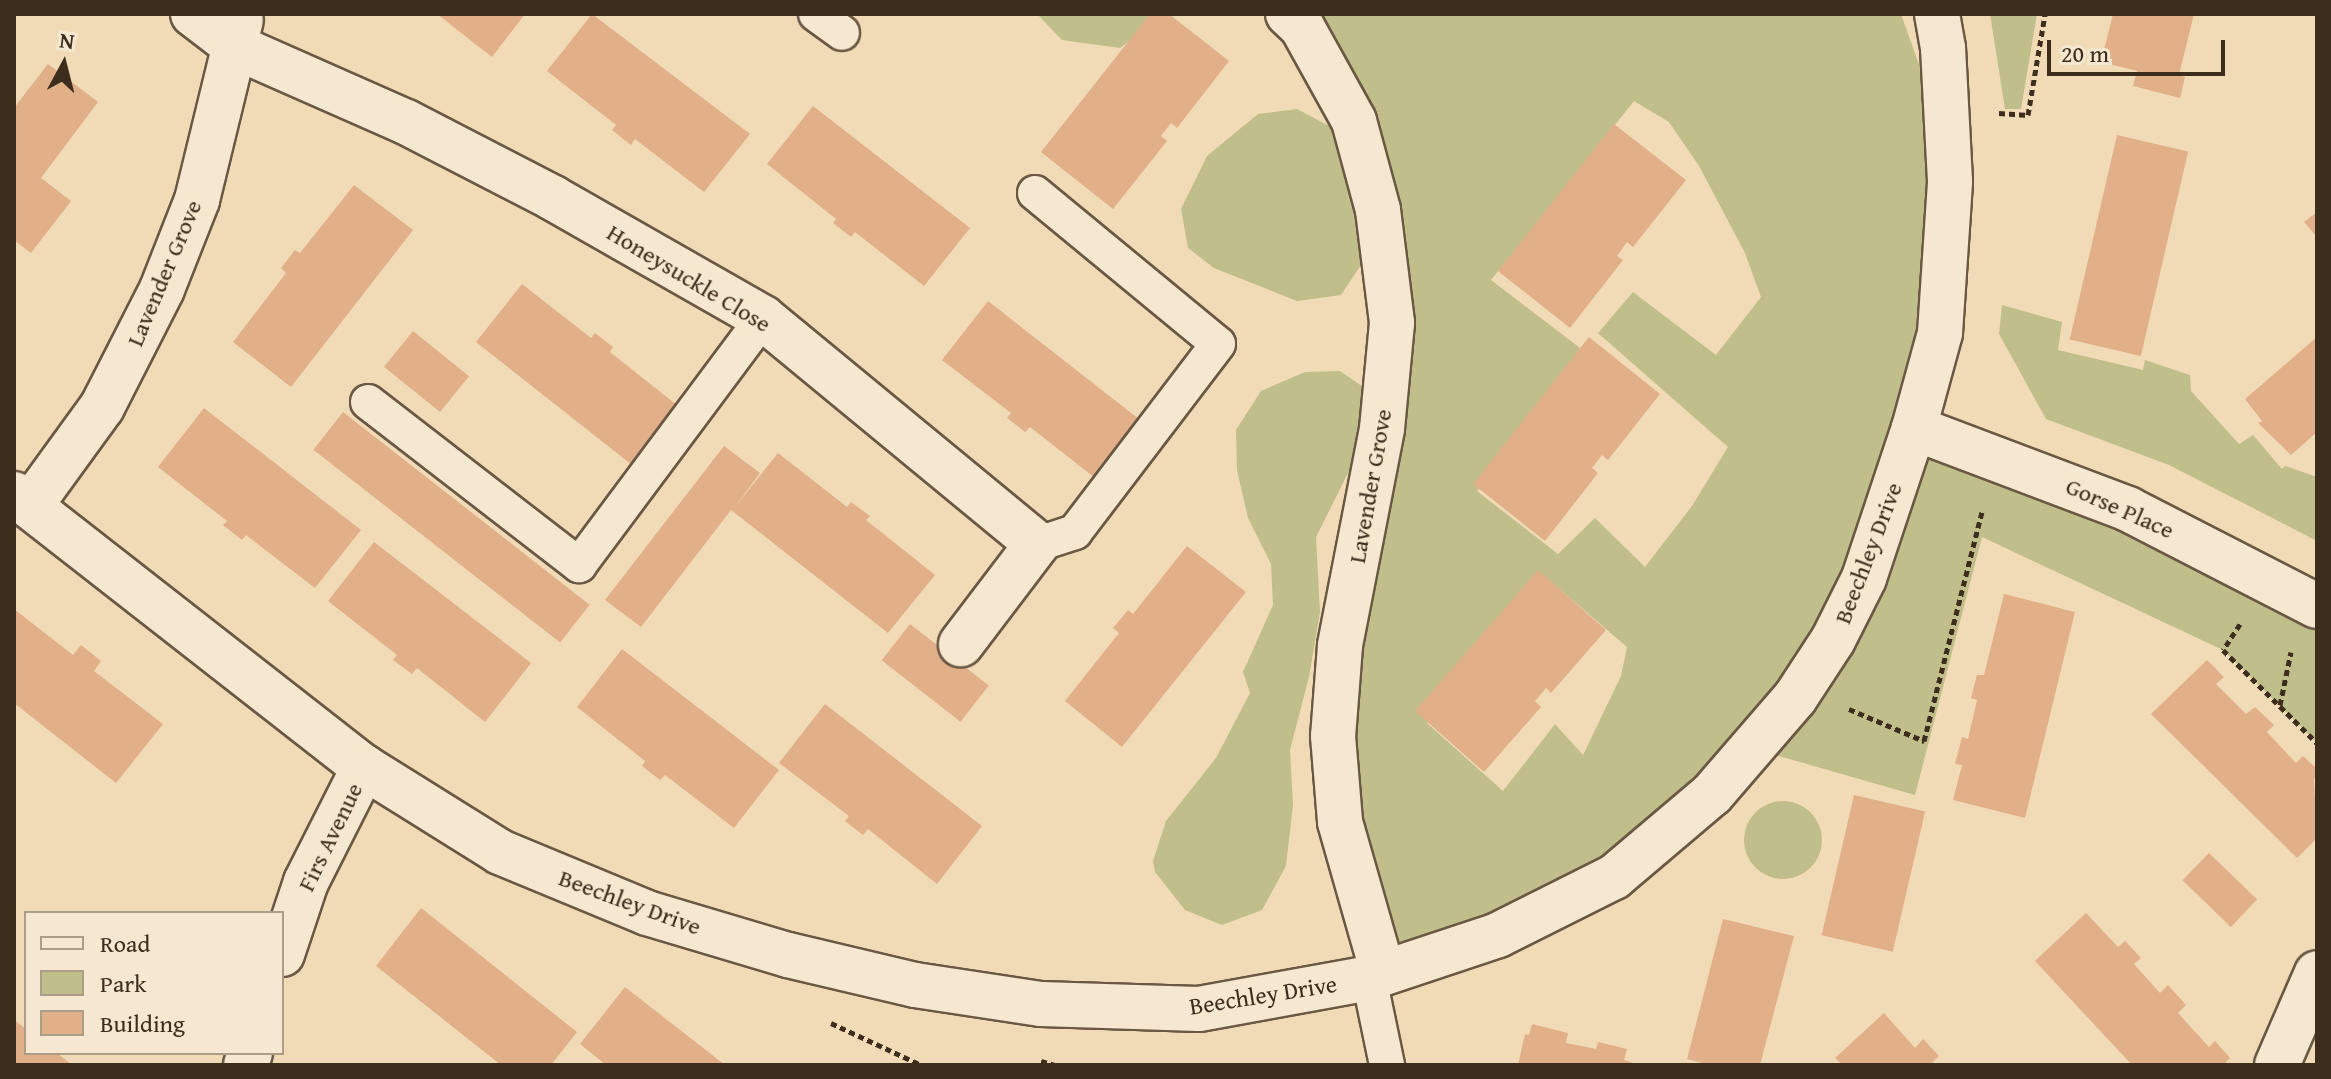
<!DOCTYPE html>
<html>
<head>
<meta charset="utf-8">
<style>
  body { margin:0 }
  #map { position:relative; width:2331px; height:1079px; overflow:hidden; background:#f1dbb7; font-family:"Gentium Book Plus",serif }
  div>[style] { position:absolute }
  [style*='--x'] { left:calc(var(--x)*1px); top:calc(var(--y)*1px); width:calc(var(--w)*1px); rotate:calc(var(--a)*1deg) }
  .green>* { inset:0; background:#c0be8a }
  .round { border-radius:50% }
  .building>* { inset:0; background:#e1af88; transform-origin:0 0 }
  .path>* { height:5px; margin-top:-2.5px; transform-origin:0; background:repeating-linear-gradient(90deg,#3d2d1c 0 6px,transparent 0 10px) }
  .roads { filter:drop-shadow(2px 0 #6a5843) drop-shadow(-2px 0 #6a5843) drop-shadow(0 2px #6a5843) drop-shadow(0 -2px #6a5843) }
  .lane>* { height:34px; margin:-17px; padding:0 17px; transform-origin:17px; border-radius:17px; background:#f6e8d0 }
  .street>* { height:44px; margin:-22px; padding:0 22px; transform-origin:22px; border-radius:22px; background:#f6e8d0 }
  span { translate:-50% -50%; white-space:nowrap; text-align:center; line-height:1.15; -webkit-text-stroke:8px #f6e8d0; paint-order:stroke }
  .street-label { font-size:24px; color:#3d2d1c }
  .frame { position:absolute; inset:0; border:16px solid #3d2d1c; pointer-events:none }
  .legend { position:absolute; left:24px; top:911px; width:260px; height:144px; box-sizing:border-box; background:#f6e8d0; border:2px solid #ac9d88; margin:0; padding:10px 14px; list-style:none; font-size:24px; color:#3d2d1c }
  .legend li { display:flex; align-items:center; gap:16px; height:40px }
  .legend b { width:40px; border:2px solid #ac9d88 }
  .north { position:absolute; left:24px; top:24px; width:80px; height:80px; -webkit-text-stroke:6px #f6e8d0; paint-order:stroke; rotate:7deg; font-size:22px; font-weight:700; line-height:32px; text-align:center; color:#3d2d1c }
  .north::after { content:''; display:block; margin:auto; width:28px; height:36px; background:#3d2d1c; clip-path:polygon(50% 0,100% 100%,50% 72%,0 100%) }
  .scale { position:absolute; left:2047px; top:40px; width:178px; height:36px; box-sizing:border-box; border:4px solid #3d2d1c; border-top:0; padding-left:10px; font-size:24px; line-height:28px; white-space:nowrap; color:#3d2d1c; -webkit-text-stroke:6px #f6e8d0; paint-order:stroke }
</style>
</head>
<body>
<div id="map">
  <div class="green">
    <div style="clip-path:polygon(1037px 14px,1157px 14px,1154px 22px,1120px 48px,1062px 40px)"></div>
    <div style="clip-path:polygon(evenodd,1288px 14px,1901px 14px,1918px 62px,1947px 109px,1915px 428px,2317px 606px,2317px 743px,2223px 650px,1982px 537px,1915px 795px,1751px 748px,1681px 823px,1383px 973px,1340px 822px,1382px 429px,1378px 210px,1288px 14px,1634px 101px,1669px 122px,1699px 166px,1745px 253px,1761px 297px,1716px 355px,1633px 292px,1598px 333px,1728px 447px,1692px 506px,1645px 567px,1595px 518px,1558px 554px,1477px 491px,1597px 361px,1491px 280px,1634px 101px,1288px 14px,1549px 580px,1627px 647px,1621px 676px,1583px 755px,1555px 724px,1503px 791px,1427px 723px,1549px 580px)"></div>
    <div style="clip-path:polygon(1990px 14px,2037px 14px,2021px 109px,2005px 109px)"></div>
    <div style="clip-path:polygon(1297px 109px,1333px 128px,1361px 196px,1365px 259px,1341px 295px,1297px 301px,1214px 268px,1188px 248px,1181px 209px,1207px 156px,1258px 114px)"></div>
    <div style="clip-path:polygon(2002px 305px,2062px 322px,2058px 350px,2143px 370px,2145px 360px,2190px 375px,2191px 391px,2239px 444px,2253px 435px,2282px 469px,2285px 466px,2317px 477px,2317px 541px,2169px 465px,2046px 419px,1999px 334px)"></div>
    <div style="clip-path:polygon(1340px 371px,1369px 391px,1369px 431px,1316px 537px,1320px 612px,1309px 677px,1290px 750px,1293px 805px,1286px 866px,1262px 910px,1222px 925px,1185px 910px,1155px 872px,1153px 861px,1166px 821px,1216px 758px,1250px 693px,1243px 672px,1273px 605px,1271px 564px,1248px 518px,1237px 470px,1236px 430px,1261px 391px,1305px 372px)"></div>
    <div class="round" style="left:1744px;top:801px;width:78px;height:78px"></div>
  </div>
  <div class="building">
    <div style="clip-path:polygon(437px 14px,525px 14px,492px 57px)"></div>
    <div style="clip-path:polygon(592px 14px,750px 134px,704px 192px,635px 139px,631px 145px,612px 130px,616px 125px,547px 71px)"></div>
    <div style="clip-path:polygon(1150px 14px,1169px 14px,1229px 61px,1177px 128px,1171px 123px,1161px 136px,1167px 141px,1113px 209px,1041px 152px)"></div>
    <div style="clip-path:polygon(2113px 14px,2194px 14px,2179px 75px,2185px 77px,2180px 98px,2133px 86px,2137px 71px,2101px 62px)"></div>
    <div style="clip-path:polygon(48px 64px,98px 102px,41px 178px,71px 201px,31px 253px,14px 240px,14px 108px)"></div>
    <div style="clip-path:polygon(813px 106px,970px 228px,924px 286px,855px 232px,851px 237px,833px 223px,836px 219px,767px 164px)"></div>
    <div style="clip-path:polygon(1614px 124px,1686px 180px,1633px 247px,1627px 242px,1617px 256px,1623px 260px,1570px 328px,1498px 271px)"></div>
    <div style="left:2117px;top:135px;width:73px;height:210px;rotate:13deg"></div>
    <div style="clip-path:polygon(354px 185px,413px 230px,291px 387px,233px 342px,286px 273px,281px 268px,295px 250px,300px 253px)"></div>
    <div style="clip-path:polygon(2317px 212px,2317px 237px,2304px 222px)"></div>
    <div style="clip-path:polygon(522px 284px,591px 338px,595px 333px,613px 347px,610px 352px,678px 406px,632px 465px,476px 342px)"></div>
    <div style="clip-path:polygon(988px 301px,1144px 423px,1099px 481px,1030px 427px,1025px 432px,1007px 418px,1011px 413px,942px 360px)"></div>
    <div style="left:413px;top:331px;width:72px;height:46px;rotate:39deg"></div>
    <div style="clip-path:polygon(1589px 337px,1660px 394px,1608px 460px,1602px 455px,1592px 468px,1598px 473px,1545px 541px,1473px 484px)"></div>
    <div style="clip-path:polygon(2317px 337px,2317px 432px,2291px 455px,2258px 423px,2262px 421px,2245px 399px)"></div>
    <div style="clip-path:polygon(204px 408px,361px 530px,315px 588px,246px 535px,242px 540px,223px 525px,227px 521px,158px 467px)"></div>
    <div style="left:343px;top:412px;width:313px;height:48px;rotate:38deg"></div>
    <div style="clip-path:polygon(724px 446px,760px 473px,735px 507px,778px 453px,847px 507px,851px 502px,870px 516px,866px 520px,935px 575px,888px 633px,731px 510px,641px 627px,605px 600px)"></div>
    <div style="clip-path:polygon(374px 542px,531px 663px,485px 722px,417px 668px,412px 674px,393px 660px,397px 655px,328px 601px)"></div>
    <div style="clip-path:polygon(1187px 546px,1246px 592px,1122px 747px,1065px 701px,1119px 633px,1113px 628px,1128px 610px,1133px 614px)"></div>
    <div style="clip-path:polygon(1538px 570px,1606px 630px,1551px 693px,1546px 688px,1535px 701px,1541px 707px,1484px 772px,1415px 711px)"></div>
    <div style="clip-path:polygon(2004px 594px,2075px 612px,2025px 818px,1953px 800px,1962px 765px,1955px 764px,1962px 737px,1968px 739px,1977px 700px,1971px 698px,1977px 675px,1984px 675px)"></div>
    <div style="clip-path:polygon(14px 609px,73px 655px,81px 645px,101px 661px,94px 671px,163px 724px,116px 783px,14px 703px)"></div>
    <div style="left:910px;top:624px;width:100px;height:46px;rotate:38deg"></div>
    <div style="clip-path:polygon(622px 649px,779px 770px,734px 828px,665px 775px,660px 780px,642px 766px,645px 761px,577px 707px)"></div>
    <div style="clip-path:polygon(2207px 660px,2224px 677px,2216px 684px,2246px 714px,2255px 707px,2274px 725px,2267px 732px,2296px 763px,2303px 756px,2317px 769px,2314px 780px,2317px 838px,2297px 858px,2151px 714px)"></div>
    <div style="clip-path:polygon(825px 704px,982px 826px,937px 884px,868px 829px,863px 835px,845px 821px,849px 816px,779px 763px)"></div>
    <div style="left:1854px;top:795px;width:73px;height:144px;rotate:13deg"></div>
    <div style="left:2209px;top:853px;width:67px;height:38px;rotate:44deg"></div>
    <div style="clip-path:polygon(421px 908px,577px 1032px,551px 1065px,501px 1065px,376px 966px)"></div>
    <div style="clip-path:polygon(2086px 913px,2118px 947px,2125px 941px,2141px 958px,2134px 964px,2160px 993px,2168px 985px,2186px 1005px,2178px 1013px,2209px 1047px,2215px 1041px,2230px 1058px,2223px 1065px,2132px 1065px,2035px 961px)"></div>
    <div style="clip-path:polygon(1723px 919px,1794px 936px,1760px 1065px,1710px 1065px,1687px 1059px)"></div>
    <div style="clip-path:polygon(625px 987px,725px 1065px,606px 1065px,580px 1044px)"></div>
    <div style="clip-path:polygon(1884px 1013px,1915px 1048px,1923px 1039px,1939px 1056px,1930px 1065px,1842px 1065px,1835px 1058px)"></div>
    <div style="clip-path:polygon(14px 1020px,26px 1029px,26px 1053px,57px 1053px,72px 1065px,14px 1065px)"></div>
    <div style="clip-path:polygon(1532px 1024px,1568px 1033px,1566px 1043px,1596px 1049px,1598px 1042px,1627px 1049px,1624px 1060px,1640px 1065px,1518px 1065px,1525px 1034px,1529px 1035px)"></div>
  </div>
  <div class="path">
    <div style="--x:1999;--y:113;--w:29;--a:4"></div>
    <div style="--x:2028;--y:115;--w:102;--a:-80.4"></div>
    <div style="--x:2240;--y:624;--w:31;--a:123"></div>
    <div style="--x:2223;--y:650;--w:132;--a:44.7"></div>
    <div style="--x:2280;--y:705;--w:54;--a:-78.3"></div>
    <div style="--x:1849;--y:709;--w:82;--a:23.1"></div>
    <div style="--x:1924;--y:741;--w:236;--a:-75.8"></div>
    <div style="--x:831;--y:1023;--w:99;--a:25"></div>
    <div style="--x:1041;--y:1061;--w:15;--a:16"></div>
  </div>
  <div class="roads">
    <div class="lane">
      <div style="--x:816;--y:14;--w:32;--a:36"></div>
      <div style="--x:1035;--y:193;--w:237;--a:39.5"></div>
      <div style="--x:1218;--y:344;--w:236;--a:127.3"></div>
      <div style="--x:1075;--y:532;--w:40;--a:162"></div>
      <div style="--x:368;--y:402;--w:267;--a:37.7"></div>
      <div style="--x:579;--y:565;--w:308;--a:-53.3"></div>
      <div style="--x:1369;--y:978;--w:89;--a:78.3"></div>
    </div>
    <div class="street">
      <div style="--x:193;--y:14;--w:54;--a:37.5"></div>
      <div style="--x:236;--y:47;--w:186;--a:23.8"></div>
      <div style="--x:406;--y:122;--w:165;--a:27.3"></div>
      <div style="--x:553;--y:198;--w:242;--a:29.7"></div>
      <div style="--x:763;--y:318;--w:355;--a:39.5"></div>
      <div style="--x:1037;--y:544;--w:126;--a:127.2"></div>
      <div style="--x:1288;--y:14;--w:19;--a:43"></div>
      <div style="--x:1302;--y:27;--w:107;--a:61"></div>
      <div style="--x:1354;--y:121;--w:92;--a:74.9"></div>
      <div style="--x:1378;--y:210;--w:114;--a:82.9"></div>
      <div style="--x:1392;--y:323;--w:106;--a:95.4"></div>
      <div style="--x:1382;--y:429;--w:221;--a:101"></div>
      <div style="--x:1340;--y:646;--w:90;--a:94.4"></div>
      <div style="--x:1333;--y:736;--w:86;--a:85.3"></div>
      <div style="--x:1340;--y:822;--w:157;--a:74.1"></div>
      <div style="--x:1914;--y:428;--w:229;--a:20.7"></div>
      <div style="--x:2128;--y:509;--w:212;--a:27.2"></div>
      <div style="--x:14;--y:494;--w:444;--a:38"></div>
      <div style="--x:364;--y:767;--w:160;--a:32"></div>
      <div style="--x:500;--y:852;--w:159;--a:22.5"></div>
      <div style="--x:647;--y:913;--w:147;--a:16.6"></div>
      <div style="--x:788;--y:955;--w:130;--a:13.3"></div>
      <div style="--x:915;--y:985;--w:127;--a:8.6"></div>
      <div style="--x:1041;--y:1004;--w:158;--a:1.8"></div>
      <div style="--x:1199;--y:1009;--w:173;--a:-10.3"></div>
      <div style="--x:1369;--y:978;--w:136;--a:-18.4"></div>
      <div style="--x:1498;--y:935;--w:130;--a:-26.6"></div>
      <div style="--x:1614;--y:877;--w:128;--a:-40.3"></div>
      <div style="--x:1712;--y:794;--w:127;--a:-49.2"></div>
      <div style="--x:1795;--y:698;--w:69;--a:-56.8"></div>
      <div style="--x:1833;--y:640;--w:69;--a:-63.4"></div>
      <div style="--x:1864;--y:578;--w:158;--a:-71.6"></div>
      <div style="--x:1914;--y:428;--w:98;--a:-74.7"></div>
      <div style="--x:1940;--y:333;--w:152;--a:-86.2"></div>
      <div style="--x:1950;--y:181;--w:133;--a:-93"></div>
      <div style="--x:1943;--y:48;--w:35;--a:-100"></div>
      <div style="--x:30;--y:506;--w:122;--a:-54"></div>
      <div style="--x:102;--y:407;--w:132;--a:-63"></div>
      <div style="--x:162;--y:289;--w:96;--a:-68.5"></div>
      <div style="--x:197;--y:200;--w:185;--a:-76.3"></div>
      <div style="--x:282;--y:954;--w:76;--a:-71.6"></div>
      <div style="--x:306;--y:882;--w:129;--a:-63.2"></div>
      <div style="--x:246;--y:1065;--w:13;--a:-72"></div>
      <div style="--x:2277;--y:1065;--w:100;--a:-66.5"></div>
    </div>
  </div>
  <div class="street-label">
    <span style="left:164px;top:273px;rotate:-67deg">Lavender Grove</span>
    <span style="left:689px;top:278px;rotate:31deg">Honeysuckle Close</span>
    <span style="left:1370px;top:486px;rotate:-80deg">Lavender Grove</span>
    <span style="left:2120px;top:508px;rotate:24deg">Gorse Place</span>
    <span style="left:1868px;top:553px;rotate:-69deg">Beechley Drive</span>
    <span style="left:330px;top:837px;rotate:-64deg">Firs Avenue</span>
    <span style="left:630px;top:902px;rotate:20deg">Beechley Drive</span>
    <span style="left:1263px;top:995px;rotate:-9deg">Beechley Drive</span>
  </div>
  <div class="frame"></div>
  <ul class="legend">
  <li><b style="height:10px;background:#f6e8d0"></b>Road</li>
  <li><b style="height:22px;background:#c0be8a"></b>Park</li>
  <li><b style="height:22px;background:#e1af88"></b>Building</li>
  </ul>
  <div class="north">N</div>
  <div class="scale">20 m</div>
</div>
</body>
</html>
